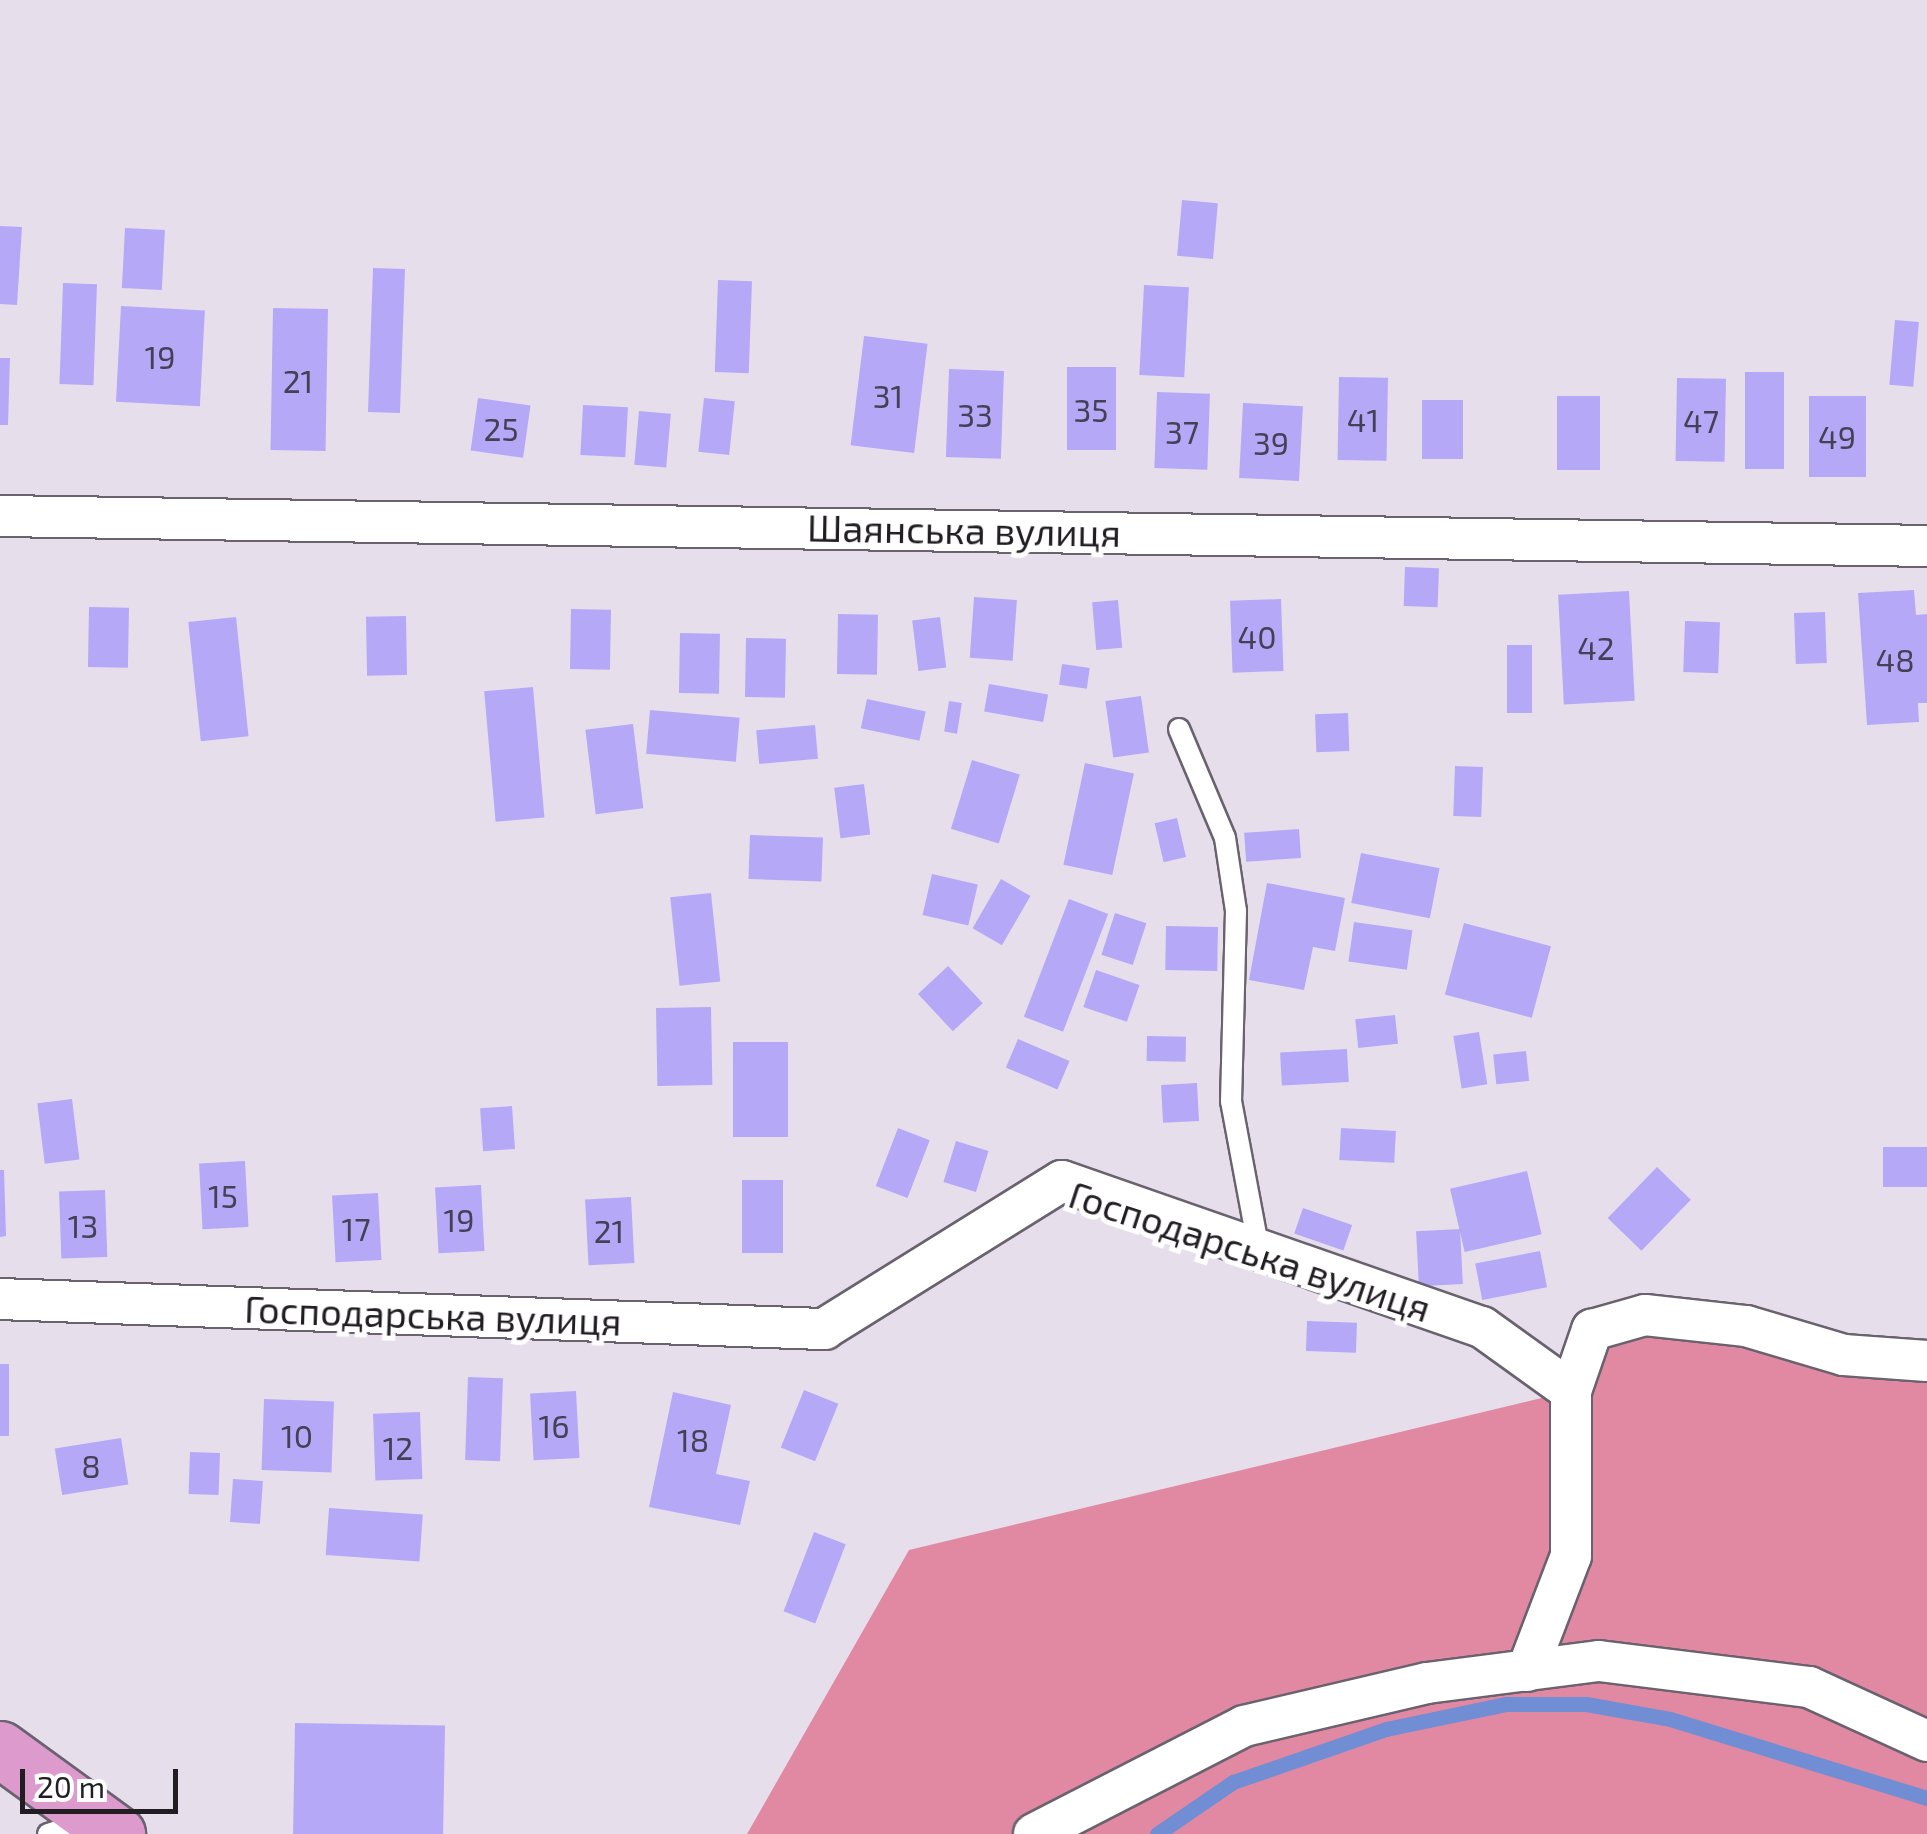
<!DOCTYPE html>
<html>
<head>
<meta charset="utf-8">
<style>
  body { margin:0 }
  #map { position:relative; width:1927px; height:1834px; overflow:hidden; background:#e7deec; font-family:"Exo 2",sans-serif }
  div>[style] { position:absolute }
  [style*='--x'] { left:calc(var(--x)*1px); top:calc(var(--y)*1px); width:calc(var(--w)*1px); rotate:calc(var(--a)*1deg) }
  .forest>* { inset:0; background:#e189a2 }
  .stream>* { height:15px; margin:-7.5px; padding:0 7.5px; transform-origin:7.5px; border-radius:7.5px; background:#718dd4 }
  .building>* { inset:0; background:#b5a9f7; transform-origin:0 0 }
  .roads { filter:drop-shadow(2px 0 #6a626e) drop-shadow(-2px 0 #6a626e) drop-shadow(0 2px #6a626e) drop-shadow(0 -2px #6a626e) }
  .lane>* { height:20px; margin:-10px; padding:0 10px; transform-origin:10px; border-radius:10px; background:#fff }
  .street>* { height:40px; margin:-20px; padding:0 20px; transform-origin:20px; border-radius:20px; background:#fff }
  .primary>* { height:55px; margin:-27.5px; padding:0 27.5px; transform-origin:27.5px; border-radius:27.5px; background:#dd9acc }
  span { translate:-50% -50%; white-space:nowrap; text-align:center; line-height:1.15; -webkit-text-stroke:10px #fff; paint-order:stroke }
  .number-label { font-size:32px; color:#464057 }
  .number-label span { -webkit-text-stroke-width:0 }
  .street-label { font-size:38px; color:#211d22 }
  .scale { position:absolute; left:20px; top:1769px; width:158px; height:45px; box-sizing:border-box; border:5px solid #211d22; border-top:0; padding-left:12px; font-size:30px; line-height:35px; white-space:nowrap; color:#211d22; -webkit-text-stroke:8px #fff; paint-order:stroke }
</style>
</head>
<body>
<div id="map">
  <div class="forest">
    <div style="clip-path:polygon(1645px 1315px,1927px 1361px,1927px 1834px,747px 1834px,909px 1550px,1571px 1391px,1592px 1330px)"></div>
  </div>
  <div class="stream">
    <div style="--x:1157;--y:1834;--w:92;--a:-34.4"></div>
    <div style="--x:1233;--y:1782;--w:162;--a:-19.1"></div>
    <div style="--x:1386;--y:1729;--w:123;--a:-11.8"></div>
    <div style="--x:1506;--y:1704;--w:80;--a:0"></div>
    <div style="--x:1586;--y:1704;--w:85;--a:10.1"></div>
    <div style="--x:1670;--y:1719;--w:269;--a:17.1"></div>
  </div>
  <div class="building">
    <div style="left:1182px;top:200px;width:36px;height:56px;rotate:5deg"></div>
    <div style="clip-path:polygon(0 226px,22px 227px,17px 305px,0 304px)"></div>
    <div style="left:125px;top:228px;width:40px;height:60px;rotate:3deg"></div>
    <div style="left:373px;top:268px;width:32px;height:144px;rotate:2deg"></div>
    <div style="left:718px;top:280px;width:34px;height:92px;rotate:2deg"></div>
    <div style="left:63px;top:283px;width:34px;height:101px;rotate:2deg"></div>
    <div style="left:1144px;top:285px;width:45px;height:90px;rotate:3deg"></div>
    <div style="left:121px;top:306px;width:84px;height:96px;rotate:3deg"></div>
    <div style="left:273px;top:308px;width:55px;height:142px;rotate:1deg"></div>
    <div style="left:1895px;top:320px;width:24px;height:65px;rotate:5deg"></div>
    <div style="left:864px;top:336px;width:64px;height:110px;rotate:7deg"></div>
    <div style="clip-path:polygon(0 358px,10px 358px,8px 425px,0 425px)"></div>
    <div style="left:1067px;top:367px;width:49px;height:83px"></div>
    <div style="left:949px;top:369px;width:55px;height:88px;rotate:2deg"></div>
    <div style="left:1745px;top:372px;width:39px;height:97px"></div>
    <div style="left:1339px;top:377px;width:49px;height:83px;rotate:1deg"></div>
    <div style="left:1677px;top:378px;width:49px;height:83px;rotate:1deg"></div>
    <div style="left:1157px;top:392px;width:53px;height:76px;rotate:2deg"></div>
    <div style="left:1557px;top:396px;width:43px;height:74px"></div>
    <div style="left:1809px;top:396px;width:57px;height:81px"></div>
    <div style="left:478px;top:398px;width:53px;height:53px;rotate:8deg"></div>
    <div style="left:704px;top:398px;width:31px;height:54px;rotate:6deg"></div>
    <div style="left:1422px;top:400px;width:41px;height:59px"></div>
    <div style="left:1243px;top:403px;width:60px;height:75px;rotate:3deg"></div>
    <div style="left:583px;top:405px;width:45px;height:50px;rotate:3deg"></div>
    <div style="left:639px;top:411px;width:32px;height:54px;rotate:5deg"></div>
    <div style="left:1405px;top:567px;width:34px;height:39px;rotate:2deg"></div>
    <div style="clip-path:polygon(1914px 590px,1916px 615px,1927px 614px,1927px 703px,1918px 703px,1919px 722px,1867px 725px,1858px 593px)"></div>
    <div style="left:1629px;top:591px;width:110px;height:71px;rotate:87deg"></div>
    <div style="left:974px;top:597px;width:43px;height:61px;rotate:4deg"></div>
    <div style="left:1281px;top:599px;width:72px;height:51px;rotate:88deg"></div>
    <div style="left:1118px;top:600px;width:48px;height:26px;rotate:85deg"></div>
    <div style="left:89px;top:607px;width:40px;height:60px;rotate:1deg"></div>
    <div style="left:571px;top:609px;width:40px;height:60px;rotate:1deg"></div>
    <div style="left:1825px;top:612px;width:51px;height:31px;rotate:88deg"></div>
    <div style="left:838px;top:614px;width:40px;height:60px;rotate:1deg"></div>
    <div style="left:406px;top:616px;width:59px;height:40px;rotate:89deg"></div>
    <div style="left:236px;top:617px;width:120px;height:48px;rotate:84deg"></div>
    <div style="left:940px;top:617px;width:51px;height:28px;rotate:83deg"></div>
    <div style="left:1685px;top:621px;width:35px;height:51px;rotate:2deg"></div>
    <div style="left:680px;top:633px;width:40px;height:60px;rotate:1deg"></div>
    <div style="left:746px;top:638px;width:40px;height:59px;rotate:1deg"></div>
    <div style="left:1507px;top:645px;width:25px;height:68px"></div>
    <div style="left:1062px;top:664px;width:28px;height:21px;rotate:8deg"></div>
    <div style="left:989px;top:684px;width:60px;height:28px;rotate:10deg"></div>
    <div style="left:533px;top:687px;width:131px;height:49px;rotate:85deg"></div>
    <div style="left:1141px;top:696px;width:57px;height:36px;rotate:82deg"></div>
    <div style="left:867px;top:699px;width:60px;height:30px;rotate:12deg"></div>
    <div style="left:949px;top:701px;width:13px;height:31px;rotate:9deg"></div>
    <div style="left:650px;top:710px;width:90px;height:44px;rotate:5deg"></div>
    <div style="left:1348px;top:713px;width:38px;height:33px;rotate:88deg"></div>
    <div style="left:633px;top:724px;width:85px;height:48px;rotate:83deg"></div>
    <div style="left:815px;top:725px;width:34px;height:59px;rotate:85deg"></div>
    <div style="left:972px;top:760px;width:50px;height:72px;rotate:17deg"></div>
    <div style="left:1085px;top:763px;width:50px;height:104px;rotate:12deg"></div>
    <div style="left:1455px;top:766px;width:28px;height:50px;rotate:2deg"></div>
    <div style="left:864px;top:784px;width:51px;height:30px;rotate:83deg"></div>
    <div style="left:1177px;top:818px;width:40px;height:23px;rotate:77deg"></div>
    <div style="left:1299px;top:829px;width:29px;height:55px;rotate:86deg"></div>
    <div style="left:750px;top:835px;width:73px;height:44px;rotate:2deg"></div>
    <div style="left:1361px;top:853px;width:80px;height:51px;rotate:11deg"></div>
    <div style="left:932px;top:874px;width:47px;height:42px;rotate:13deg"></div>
    <div style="left:1001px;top:879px;width:34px;height:57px;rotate:30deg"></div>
    <div style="clip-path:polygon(1267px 883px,1345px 898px,1335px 951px,1313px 947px,1304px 990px,1249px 980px)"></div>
    <div style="left:711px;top:893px;width:89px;height:41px;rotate:84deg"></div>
    <div style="left:1069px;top:899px;width:42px;height:126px;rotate:21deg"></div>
    <div style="left:1115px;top:913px;width:33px;height:44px;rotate:18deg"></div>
    <div style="left:1354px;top:922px;width:59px;height:40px;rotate:8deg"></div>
    <div style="left:1464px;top:923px;width:90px;height:74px;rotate:15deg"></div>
    <div style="left:1166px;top:926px;width:52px;height:44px;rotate:1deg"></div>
    <div style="left:948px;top:966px;width:51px;height:41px;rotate:47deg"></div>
    <div style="left:1096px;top:970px;width:46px;height:39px;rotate:19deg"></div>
    <div style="left:711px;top:1007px;width:78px;height:55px;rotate:89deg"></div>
    <div style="left:1395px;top:1015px;width:29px;height:40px;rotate:84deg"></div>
    <div style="left:1479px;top:1032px;width:53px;height:26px;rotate:81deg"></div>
    <div style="left:1147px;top:1036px;width:39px;height:25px;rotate:1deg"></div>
    <div style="left:1018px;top:1039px;width:56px;height:31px;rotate:23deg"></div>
    <div style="left:733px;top:1042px;width:55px;height:95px"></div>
    <div style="left:1347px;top:1049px;width:33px;height:67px;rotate:87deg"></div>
    <div style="left:1526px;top:1051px;width:30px;height:33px;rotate:84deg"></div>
    <div style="left:1197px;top:1083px;width:38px;height:36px;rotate:87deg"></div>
    <div style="left:72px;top:1099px;width:61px;height:35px;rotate:83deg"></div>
    <div style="left:512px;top:1106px;width:43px;height:32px;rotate:86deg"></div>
    <div style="left:898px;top:1128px;width:34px;height:62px;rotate:21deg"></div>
    <div style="left:1341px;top:1128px;width:55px;height:32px;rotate:3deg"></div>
    <div style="left:956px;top:1141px;width:34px;height:43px;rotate:17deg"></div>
    <div style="left:1927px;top:1147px;width:40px;height:44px;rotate:90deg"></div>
    <div style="left:245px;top:1161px;width:66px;height:46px;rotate:87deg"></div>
    <div style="left:1657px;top:1167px;width:47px;height:71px;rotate:44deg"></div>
    <div style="clip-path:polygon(0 1170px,4px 1170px,6px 1236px,0 1237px)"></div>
    <div style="left:1527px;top:1171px;width:65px;height:79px;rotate:77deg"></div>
    <div style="left:742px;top:1180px;width:41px;height:73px"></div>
    <div style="left:481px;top:1185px;width:66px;height:46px;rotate:87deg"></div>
    <div style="left:105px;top:1190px;width:67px;height:46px;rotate:88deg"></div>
    <div style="left:378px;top:1193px;width:67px;height:46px;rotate:87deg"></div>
    <div style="left:631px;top:1197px;width:66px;height:46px;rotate:87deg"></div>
    <div style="left:1303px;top:1208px;width:52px;height:27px;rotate:19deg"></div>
    <div style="left:1460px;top:1229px;width:55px;height:44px;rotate:87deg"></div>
    <div style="left:1540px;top:1251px;width:37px;height:66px;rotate:79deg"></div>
    <div style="left:1307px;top:1321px;width:50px;height:30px;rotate:2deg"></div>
    <div style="left:0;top:1364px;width:9px;height:72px"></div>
    <div style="left:468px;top:1377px;width:35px;height:83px;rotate:2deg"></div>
    <div style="left:804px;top:1390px;width:37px;height:62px;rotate:22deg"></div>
    <div style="left:576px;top:1391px;width:67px;height:46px;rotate:87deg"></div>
    <div style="clip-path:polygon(673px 1392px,731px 1405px,716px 1474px,750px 1481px,740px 1525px,649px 1507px)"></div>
    <div style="left:264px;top:1399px;width:70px;height:71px;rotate:2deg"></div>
    <div style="left:420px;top:1412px;width:67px;height:47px;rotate:88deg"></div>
    <div style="left:121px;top:1438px;width:47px;height:67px;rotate:81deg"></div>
    <div style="left:190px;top:1452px;width:30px;height:42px;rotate:2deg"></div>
    <div style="left:233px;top:1479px;width:30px;height:43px;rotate:4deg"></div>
    <div style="left:329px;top:1508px;width:94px;height:47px;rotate:4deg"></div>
    <div style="left:814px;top:1532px;width:34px;height:85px;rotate:21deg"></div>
    <div style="left:295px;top:1723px;width:150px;height:111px;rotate:1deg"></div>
  </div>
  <div class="roads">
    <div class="lane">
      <div style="--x:1179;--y:729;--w:118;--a:67.1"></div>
      <div style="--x:1225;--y:838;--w:74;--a:81.4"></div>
      <div style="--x:1236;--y:911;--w:190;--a:91.5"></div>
      <div style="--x:1231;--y:1101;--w:153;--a:79.4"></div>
      <div style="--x:48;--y:1834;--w:43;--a:-17.6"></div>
    </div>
    <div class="street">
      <div style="--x:0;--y:516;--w:1927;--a:0.89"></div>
      <div style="--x:0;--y:1299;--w:825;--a:2.09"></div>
      <div style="--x:824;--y:1329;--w:280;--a:-31.9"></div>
      <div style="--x:1062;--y:1181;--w:445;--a:19.2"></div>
      <div style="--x:1482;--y:1327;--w:110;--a:35.7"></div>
      <div style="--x:1571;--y:1391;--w:65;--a:-71"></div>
      <div style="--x:1592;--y:1330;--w:55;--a:-15.8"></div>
      <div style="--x:1645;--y:1315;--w:102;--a:6.2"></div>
      <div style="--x:1746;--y:1326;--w:102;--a:16.5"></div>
      <div style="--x:1844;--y:1355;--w:83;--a:4.1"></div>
      <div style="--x:1527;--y:1671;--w:123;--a:-69.1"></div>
      <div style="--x:1571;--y:1556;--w:165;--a:-90"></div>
      <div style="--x:1034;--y:1834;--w:236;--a:-27.2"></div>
      <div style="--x:1244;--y:1726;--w:188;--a:-13.2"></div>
      <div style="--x:1427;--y:1683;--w:173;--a:-7.3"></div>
      <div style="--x:1599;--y:1661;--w:212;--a:7.1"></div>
      <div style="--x:1809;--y:1687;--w:130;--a:24.6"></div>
    </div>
    <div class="primary">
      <div style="--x:0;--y:1749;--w:145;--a:36"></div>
    </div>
  </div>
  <div class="number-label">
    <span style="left:160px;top:356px">19</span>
    <span style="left:298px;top:380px">21</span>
    <span style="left:888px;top:395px">31</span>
    <span style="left:1091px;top:409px">35</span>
    <span style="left:975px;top:414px">33</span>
    <span style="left:1363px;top:419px">41</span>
    <span style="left:1701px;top:420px">47</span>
    <span style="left:501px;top:428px">25</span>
    <span style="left:1182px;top:431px">37</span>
    <span style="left:1837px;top:436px">49</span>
    <span style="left:1271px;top:442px">39</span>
    <span style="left:1257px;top:636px">40</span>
    <span style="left:1596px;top:647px">42</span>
    <span style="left:1895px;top:659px">48</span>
    <span style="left:223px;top:1195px">15</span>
    <span style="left:459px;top:1219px">19</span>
    <span style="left:83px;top:1225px">13</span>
    <span style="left:356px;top:1228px">17</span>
    <span style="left:609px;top:1230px">21</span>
    <span style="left:554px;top:1425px">16</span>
    <span style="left:297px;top:1435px">10</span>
    <span style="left:693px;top:1439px">18</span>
    <span style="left:398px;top:1447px">12</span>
    <span style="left:91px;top:1465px">8</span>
  </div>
  <div class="street-label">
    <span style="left:964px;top:530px;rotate:1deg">Шаянська вулиця</span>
    <span style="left:1250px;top:1251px;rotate:18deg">Господарська вулиця</span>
    <span style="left:433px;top:1315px;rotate:2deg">Господарська вулиця</span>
  </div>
  <div class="scale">20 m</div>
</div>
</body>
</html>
